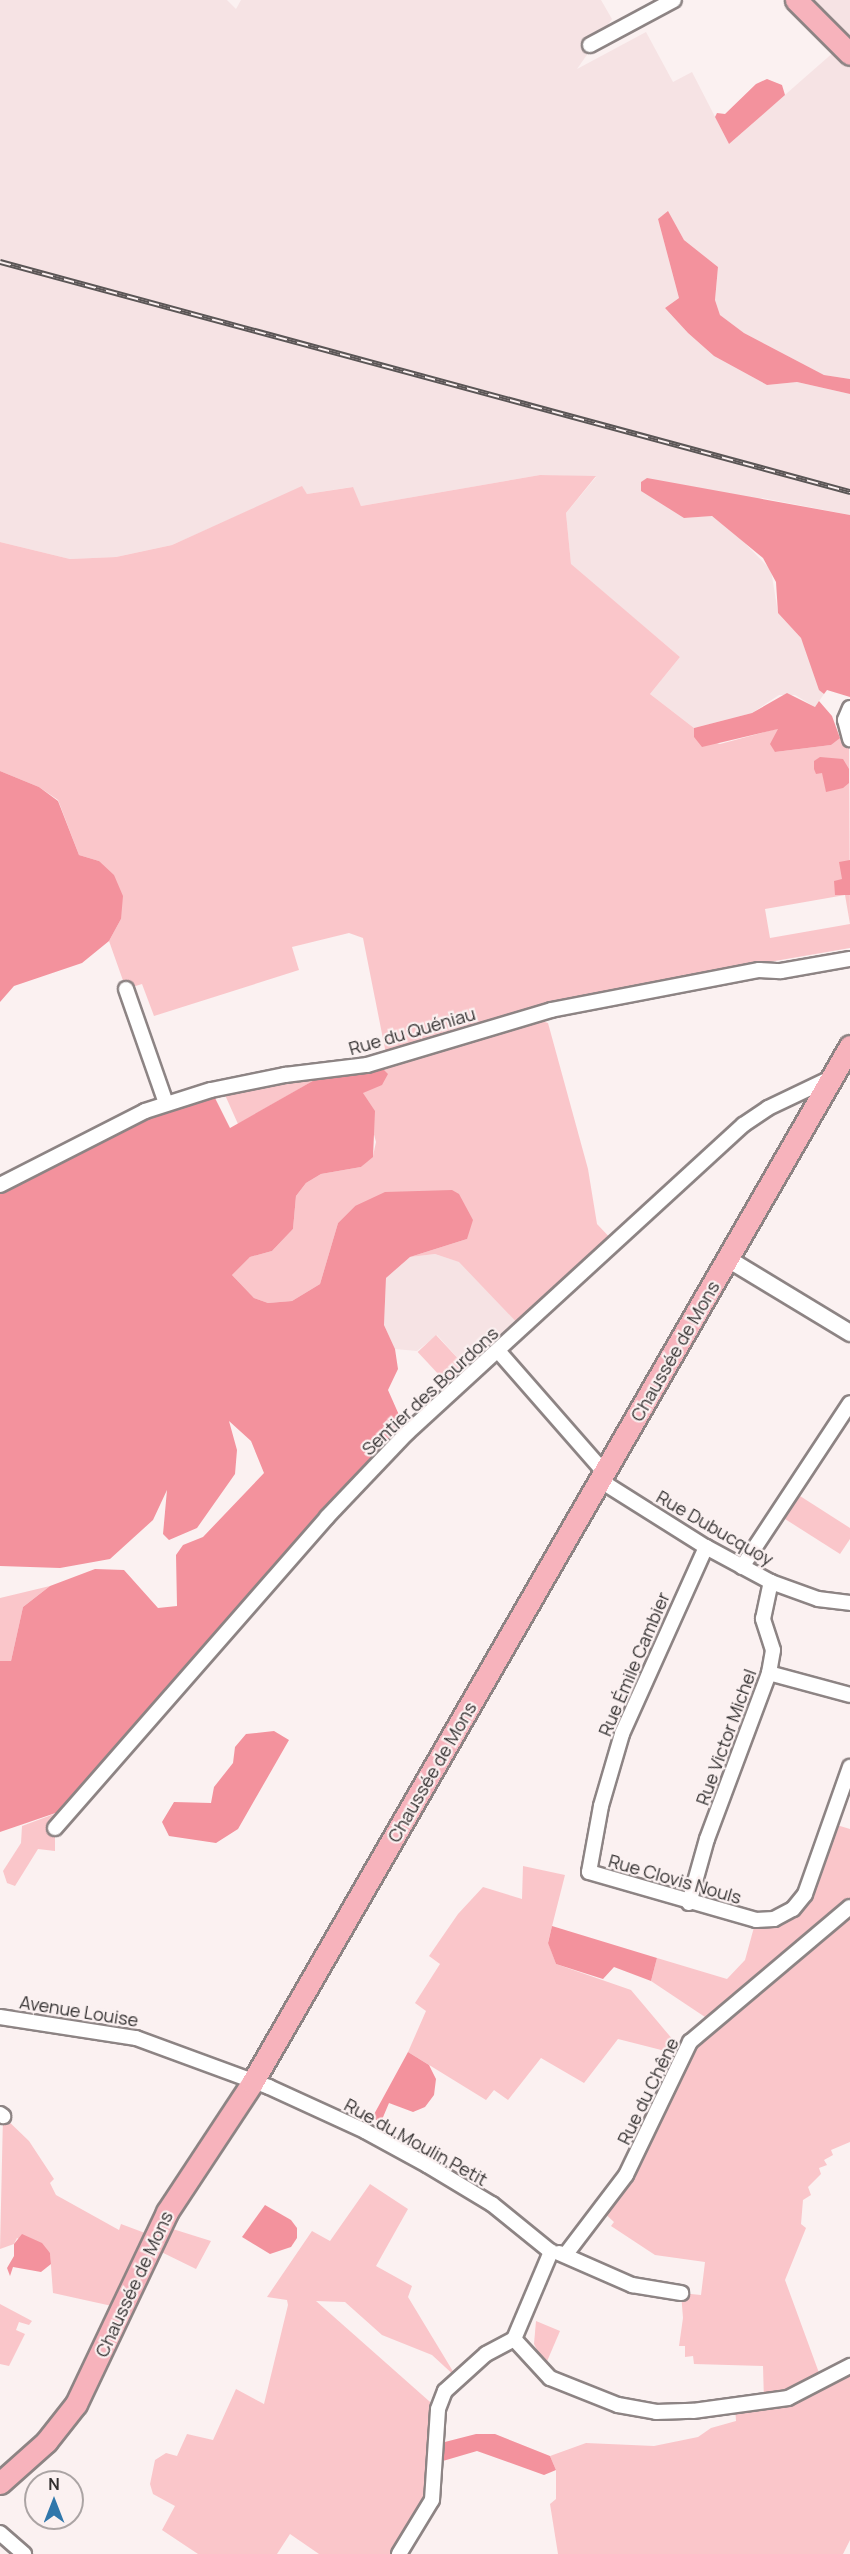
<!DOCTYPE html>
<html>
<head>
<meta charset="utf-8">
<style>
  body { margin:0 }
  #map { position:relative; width:850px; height:2554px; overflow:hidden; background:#fbf1f1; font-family:Manrope,sans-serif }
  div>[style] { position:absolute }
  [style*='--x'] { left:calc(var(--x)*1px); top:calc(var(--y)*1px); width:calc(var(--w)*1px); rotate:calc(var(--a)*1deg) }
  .built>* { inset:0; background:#f6e3e4 }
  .green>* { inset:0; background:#fac6ca; transform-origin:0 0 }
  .forest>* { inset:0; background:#f3929d }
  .roads { filter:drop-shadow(2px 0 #8d8484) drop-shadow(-2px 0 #8d8484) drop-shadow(0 2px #8d8484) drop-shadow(0 -2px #8d8484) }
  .minor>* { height:14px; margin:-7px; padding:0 7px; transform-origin:7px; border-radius:7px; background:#fff }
  .tertiary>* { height:16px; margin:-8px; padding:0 8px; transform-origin:8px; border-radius:8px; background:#fff }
  .primary>* { height:21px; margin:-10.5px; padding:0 10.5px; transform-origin:10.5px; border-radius:10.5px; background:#f7b3bc }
  .rail>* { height:6px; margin-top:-3px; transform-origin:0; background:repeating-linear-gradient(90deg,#fbf1f1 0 11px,#5b5656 0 22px); box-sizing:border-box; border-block:2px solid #5b5656 }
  span { translate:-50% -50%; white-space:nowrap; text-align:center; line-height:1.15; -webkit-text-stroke:4.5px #fbf1f1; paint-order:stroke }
  .street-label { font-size:18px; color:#333030 }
  .north { position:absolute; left:24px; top:2470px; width:60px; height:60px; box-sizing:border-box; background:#fbf1f1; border:2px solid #aba4a4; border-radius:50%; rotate:0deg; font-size:16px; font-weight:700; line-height:24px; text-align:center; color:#333030 }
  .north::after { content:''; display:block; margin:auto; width:21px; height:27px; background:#3077ab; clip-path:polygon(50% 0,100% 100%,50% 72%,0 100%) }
</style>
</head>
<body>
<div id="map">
  <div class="built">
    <div style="clip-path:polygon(0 0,227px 0,236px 9px,241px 0,601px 0,612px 19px,577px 69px,646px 32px,673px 82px,692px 72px,729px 144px,835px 51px,850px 68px,850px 379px,824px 375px,744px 333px,720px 315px,715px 300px,718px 267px,684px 240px,668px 212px,658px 219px,679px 298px,665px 308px,688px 333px,714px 356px,767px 385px,797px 382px,850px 394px,850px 515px,762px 498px,684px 518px,711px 516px,727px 525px,771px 570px,778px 613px,801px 638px,824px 694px,815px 707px,795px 695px,779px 695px,752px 713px,694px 728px,650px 694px,680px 657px,571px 565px,566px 513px,596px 477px,540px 475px,361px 506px,352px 487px,307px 494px,302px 487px,172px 545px,116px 557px,70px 559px,0 542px)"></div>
    <div style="clip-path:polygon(813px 0,850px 0,850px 39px,834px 22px)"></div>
    <div style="clip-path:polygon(435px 1254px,460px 1262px,523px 1329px,473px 1375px,437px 1335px,417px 1351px,395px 1349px,384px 1325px,386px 1278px,410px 1257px)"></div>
  </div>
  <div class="green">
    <div style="clip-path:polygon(540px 475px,596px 476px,566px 513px,571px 564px,680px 657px,650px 694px,694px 728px,694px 737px,720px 744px,780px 728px,775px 752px,831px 745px,836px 738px,849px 736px,850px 924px,845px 895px,765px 909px,770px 938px,850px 924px,850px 948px,757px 964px,530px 1017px,548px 1023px,588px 1169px,597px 1224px,615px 1243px,523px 1329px,459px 1262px,435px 1254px,410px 1257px,467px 1239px,355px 1206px,338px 1223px,320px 1284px,292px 1301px,268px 1303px,254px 1298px,232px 1275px,250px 1257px,272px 1251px,293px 1229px,296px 1196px,306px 1183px,321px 1174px,361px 1167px,373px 1156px,376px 1142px,363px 1093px,376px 1062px,387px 1059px,363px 938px,349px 933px,292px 947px,299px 970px,154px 1016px,142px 984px,126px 989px,109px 941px,121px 919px,99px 861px,79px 855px,58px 800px,39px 787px,0 771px,0 542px,70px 559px,116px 557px,172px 545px,302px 486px,307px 494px,353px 487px,361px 506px)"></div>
    <div style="clip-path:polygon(332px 1070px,238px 1124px,225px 1095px,216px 1099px,211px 1090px)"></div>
    <div style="left:436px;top:1335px;width:54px;height:25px;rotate:47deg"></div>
    <div style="clip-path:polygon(800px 1496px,850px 1528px,850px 1539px,840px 1554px,785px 1519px)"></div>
    <div style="clip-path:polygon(50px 1586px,23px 1607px,11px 1661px,0 1661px,0 1598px)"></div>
    <div style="clip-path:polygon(73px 1807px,55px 1828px,55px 1851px,38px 1849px,15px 1886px,7px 1883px,3px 1871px,21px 1843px,22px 1826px)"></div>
    <div style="clip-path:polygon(830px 1823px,850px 1829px,850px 2142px,831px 2150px,833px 2155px,824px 2160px,827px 2165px,819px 2168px,821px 2174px,808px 2187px,811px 2195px,803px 2200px,801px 2224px,806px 2228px,785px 2280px,822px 2381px,850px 2366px,850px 2540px,843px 2554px,558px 2554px,550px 2504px,556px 2499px,556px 2470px,550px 2456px,586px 2443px,654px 2446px,698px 2437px,711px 2428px,736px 2421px,735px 2406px,764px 2402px,763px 2366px,694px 2364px,693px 2356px,685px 2357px,685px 2346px,679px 2346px,683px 2318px,681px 2293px,701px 2295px,705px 2262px,655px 2255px,611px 2226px,614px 2222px,601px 2210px,681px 2055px,618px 2039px,584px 2083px,541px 2058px,508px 2100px,494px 2090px,486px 2100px,408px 2052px,426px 2011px,415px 2003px,440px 1964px,429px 1956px,458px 1914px,483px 1887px,522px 1899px,523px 1866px,565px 1875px,548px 1942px,556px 1964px,631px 1990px,679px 2047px,690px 2042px,711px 2021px,651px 1981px,657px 1958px,727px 1979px,745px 1960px,756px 1920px,797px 1905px)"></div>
    <div style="clip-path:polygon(3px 2116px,29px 2141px,54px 2179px,50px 2183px,56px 2195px,119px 2230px,121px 2224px,153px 2236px,160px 2225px,211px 2241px,196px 2269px,149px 2246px,121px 2308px,53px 2293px,50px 2253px,17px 2238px,14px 2244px,0 2249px)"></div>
    <div style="clip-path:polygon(370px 2184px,408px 2209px,376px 2266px,412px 2286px,408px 2297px,457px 2378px,432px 2355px,382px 2335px,345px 2302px,316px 2301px,438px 2409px,434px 2491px,399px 2554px,319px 2554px,290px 2534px,277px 2554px,198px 2554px,162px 2530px,175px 2506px,153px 2494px,150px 2484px,155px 2460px,166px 2453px,177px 2456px,187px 2434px,213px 2440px,236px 2389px,264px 2404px,288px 2305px,287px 2300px,267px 2297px,312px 2231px,330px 2241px)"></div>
    <div style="clip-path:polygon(0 2304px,32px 2321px,29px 2325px,19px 2322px,16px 2330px,25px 2334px,9px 2366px,0 2364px)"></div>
    <div style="clip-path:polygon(536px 2321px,560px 2331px,545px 2366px,534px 2344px)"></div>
  </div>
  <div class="forest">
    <div style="clip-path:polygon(767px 79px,782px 85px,785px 95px,729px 144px,715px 117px,717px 113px,725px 114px,756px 84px)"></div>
    <div style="clip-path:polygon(668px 211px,684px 240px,718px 267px,715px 300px,720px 315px,744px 333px,824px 375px,850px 379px,850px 394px,797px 382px,767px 385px,714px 356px,688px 333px,665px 308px,679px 298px,658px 219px)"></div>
    <div style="clip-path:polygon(647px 478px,850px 515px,850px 697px,827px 690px,824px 694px,819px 690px,801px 638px,778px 613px,776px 582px,763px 558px,712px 516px,684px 518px,641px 491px,641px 482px)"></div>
    <div style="clip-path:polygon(787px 693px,815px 707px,819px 701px,832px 716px,840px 738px,831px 745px,775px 752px,770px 744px,778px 729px,702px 747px,694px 737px,694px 728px,752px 713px)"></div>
    <div style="clip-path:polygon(820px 757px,843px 759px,849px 769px,849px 783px,843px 788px,826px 792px,822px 773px,816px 774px,814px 769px,814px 761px)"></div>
    <div style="clip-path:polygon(0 771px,39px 787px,58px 801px,79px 855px,99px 861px,114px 875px,123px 896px,121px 919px,109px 941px,82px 963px,14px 986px,0 1002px)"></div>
    <div style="clip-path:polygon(850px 860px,850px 895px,835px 895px,834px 881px,842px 879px,839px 862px)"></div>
    <div style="clip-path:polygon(376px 1062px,388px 1074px,382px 1085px,363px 1093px,375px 1111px,373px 1157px,361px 1167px,321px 1174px,306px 1183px,296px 1196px,293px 1229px,272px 1251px,250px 1257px,232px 1275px,254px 1298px,268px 1303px,292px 1301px,320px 1284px,338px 1223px,355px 1206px,385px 1192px,452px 1190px,459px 1194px,473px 1220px,467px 1239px,410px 1257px,386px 1278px,384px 1325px,395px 1349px,398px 1369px,388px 1390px,407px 1433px,73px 1807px,0 1832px,0 1661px,11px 1661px,23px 1607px,50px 1586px,95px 1569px,124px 1570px,158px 1608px,177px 1606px,176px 1555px,183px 1545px,203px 1537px,264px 1473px,251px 1441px,229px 1421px,237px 1450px,235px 1474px,197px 1528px,169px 1540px,163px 1534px,167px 1490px,153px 1520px,110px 1559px,60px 1568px,0 1566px,0 1194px,110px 1128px,211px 1090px,230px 1128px,332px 1070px)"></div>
    <div style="clip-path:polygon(274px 1731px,289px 1740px,238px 1829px,216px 1843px,169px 1836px,162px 1822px,174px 1802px,211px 1803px,214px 1787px,233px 1763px,235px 1747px,246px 1734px)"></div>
    <div style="clip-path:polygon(552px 1926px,657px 1958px,651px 1981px,614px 1967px,603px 1979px,556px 1964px,548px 1943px)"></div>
    <div style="clip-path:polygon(408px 2052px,429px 2065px,436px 2079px,434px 2095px,425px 2107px,413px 2112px,389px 2103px,381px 2122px,372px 2118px)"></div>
    <div style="clip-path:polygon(265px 2205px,291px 2220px,297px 2228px,297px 2238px,291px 2247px,270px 2254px,242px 2237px)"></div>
    <div style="clip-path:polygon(22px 2234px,42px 2243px,50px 2253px,51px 2264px,41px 2272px,13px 2267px,10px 2276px,7px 2268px,14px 2256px,14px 2244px)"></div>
    <div style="clip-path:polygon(476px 2434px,495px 2434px,550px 2456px,556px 2470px,544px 2475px,477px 2451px,436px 2463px,437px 2444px)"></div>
  </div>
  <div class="roads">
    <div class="minor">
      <div style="--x:590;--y:45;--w:95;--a:-28.2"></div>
      <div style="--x:850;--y:708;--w:13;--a:113"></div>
      <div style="--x:845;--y:720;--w:20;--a:75"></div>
      <div style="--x:126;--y:989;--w:121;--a:70.7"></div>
      <div style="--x:0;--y:1185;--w:163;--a:-27"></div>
      <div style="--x:145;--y:1111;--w:69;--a:-17.7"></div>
      <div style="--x:211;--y:1090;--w:76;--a:-11.5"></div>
      <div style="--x:285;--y:1075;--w:83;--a:-7"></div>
      <div style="--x:367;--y:1065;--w:192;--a:-16.6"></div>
      <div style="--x:551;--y:1010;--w:212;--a:-10.9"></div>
      <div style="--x:759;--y:970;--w:22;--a:3"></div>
      <div style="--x:781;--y:971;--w:70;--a:-9.9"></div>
      <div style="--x:499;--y:1352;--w:161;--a:48.8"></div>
      <div style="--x:601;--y:1481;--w:124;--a:32.2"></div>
      <div style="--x:706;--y:1547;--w:74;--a:28.3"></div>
      <div style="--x:771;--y:1582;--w:50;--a:19.9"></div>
      <div style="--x:818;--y:1599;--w:32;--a:7"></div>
      <div style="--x:706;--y:1547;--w:205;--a:114.2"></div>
      <div style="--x:622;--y:1734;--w:75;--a:106.3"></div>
      <div style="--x:601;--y:1806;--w:67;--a:100.3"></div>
      <div style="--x:589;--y:1872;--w:174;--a:16"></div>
      <div style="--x:756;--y:1920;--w:18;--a:-3"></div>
      <div style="--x:774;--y:1919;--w:21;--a:-28"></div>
      <div style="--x:793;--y:1909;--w:19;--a:-51"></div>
      <div style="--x:805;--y:1894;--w:135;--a:-70.5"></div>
      <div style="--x:742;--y:1567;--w:196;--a:-56.6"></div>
      <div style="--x:769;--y:1673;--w:84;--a:15.2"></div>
      <div style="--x:55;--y:1828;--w:413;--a:-48.8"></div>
      <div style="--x:327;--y:1517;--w:116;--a:-46.4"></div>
      <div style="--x:407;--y:1433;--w:456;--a:-42.5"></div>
      <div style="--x:743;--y:1125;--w:30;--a:-34"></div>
      <div style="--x:768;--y:1108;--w:70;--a:-25.5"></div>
      <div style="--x:689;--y:1903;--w:66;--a:-74.3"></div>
      <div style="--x:707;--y:1839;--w:177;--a:-69.5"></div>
      <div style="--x:769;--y:1673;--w:23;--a:-80"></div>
      <div style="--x:773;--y:1650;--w:33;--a:-108"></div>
      <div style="--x:763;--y:1619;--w:38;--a:-78"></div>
      <div style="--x:0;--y:2017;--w:138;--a:8.8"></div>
      <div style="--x:136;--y:2038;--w:142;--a:20.2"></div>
      <div style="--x:269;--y:2087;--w:106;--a:24.6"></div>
      <div style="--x:365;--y:2131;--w:71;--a:28.7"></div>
      <div style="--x:427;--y:2165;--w:76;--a:31"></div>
      <div style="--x:492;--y:2204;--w:76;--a:39.1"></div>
      <div style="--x:0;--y:2114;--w:4;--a:34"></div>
      <div style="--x:559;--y:2253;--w:80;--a:23.7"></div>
      <div style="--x:632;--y:2285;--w:50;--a:9.3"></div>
      <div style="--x:566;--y:2254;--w:99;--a:-52.8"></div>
      <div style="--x:626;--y:2175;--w:148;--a:-64.3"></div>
      <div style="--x:690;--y:2042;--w:209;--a:-40.2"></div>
      <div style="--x:514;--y:2339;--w:53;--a:47.3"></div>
      <div style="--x:550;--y:2378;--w:73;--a:21.7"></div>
      <div style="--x:618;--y:2405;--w:39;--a:10"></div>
      <div style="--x:656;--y:2412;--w:37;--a:-2"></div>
      <div style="--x:693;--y:2411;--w:96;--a:-7.8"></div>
      <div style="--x:788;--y:2398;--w:70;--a:-27.3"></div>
      <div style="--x:514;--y:2339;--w:95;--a:-67"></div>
      <div style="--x:0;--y:2533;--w:32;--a:41"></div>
      <div style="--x:399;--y:2554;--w:63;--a:-58.6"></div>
      <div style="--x:432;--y:2500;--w:91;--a:-86.2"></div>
      <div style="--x:438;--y:2409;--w:19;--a:-69"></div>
      <div style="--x:445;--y:2391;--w:55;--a:-42.1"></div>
      <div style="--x:486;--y:2354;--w:32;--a:-28"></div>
    </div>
    <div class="tertiary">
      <div style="--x:728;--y:1259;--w:143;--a:31.2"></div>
    </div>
    <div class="primary">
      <div style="--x:796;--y:0;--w:76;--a:45"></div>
      <div style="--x:0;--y:2483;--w:62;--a:-41.7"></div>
      <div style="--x:46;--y:2442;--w:48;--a:-51.7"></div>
      <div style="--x:76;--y:2404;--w:212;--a:-64.6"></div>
      <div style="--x:167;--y:2212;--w:154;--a:-56.6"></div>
      <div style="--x:252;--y:2083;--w:1197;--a:-60.03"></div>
    </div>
  </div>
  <div class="rail">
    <div style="--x:0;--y:262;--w:881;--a:15.14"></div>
  </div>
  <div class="street-label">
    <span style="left:412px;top:1031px;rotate:-16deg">Rue du Quéniau</span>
    <span style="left:675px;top:1351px;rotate:-60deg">Chaussée de Mons</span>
    <span style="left:430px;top:1391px;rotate:-43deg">Sentier des Bourdons</span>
    <span style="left:715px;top:1528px;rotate:30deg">Rue Dubucquoy</span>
    <span style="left:634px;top:1664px;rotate:-67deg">Rue Émile Cambier</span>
    <span style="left:726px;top:1737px;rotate:-70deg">Rue Victor Michel</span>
    <span style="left:432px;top:1772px;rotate:-60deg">Chaussée de Mons</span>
    <span style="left:675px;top:1879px;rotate:16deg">Rue Clovis Nouls</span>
    <span style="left:79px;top:2011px;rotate:9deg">Avenue Louise</span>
    <span style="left:648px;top:2091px;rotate:-64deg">Rue du Chêne</span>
    <span style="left:416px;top:2142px;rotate:29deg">Rue du Moulin Petit</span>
    <span style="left:134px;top:2284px;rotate:-65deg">Chaussée de Mons</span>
  </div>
  <div class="north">N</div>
</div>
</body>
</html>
